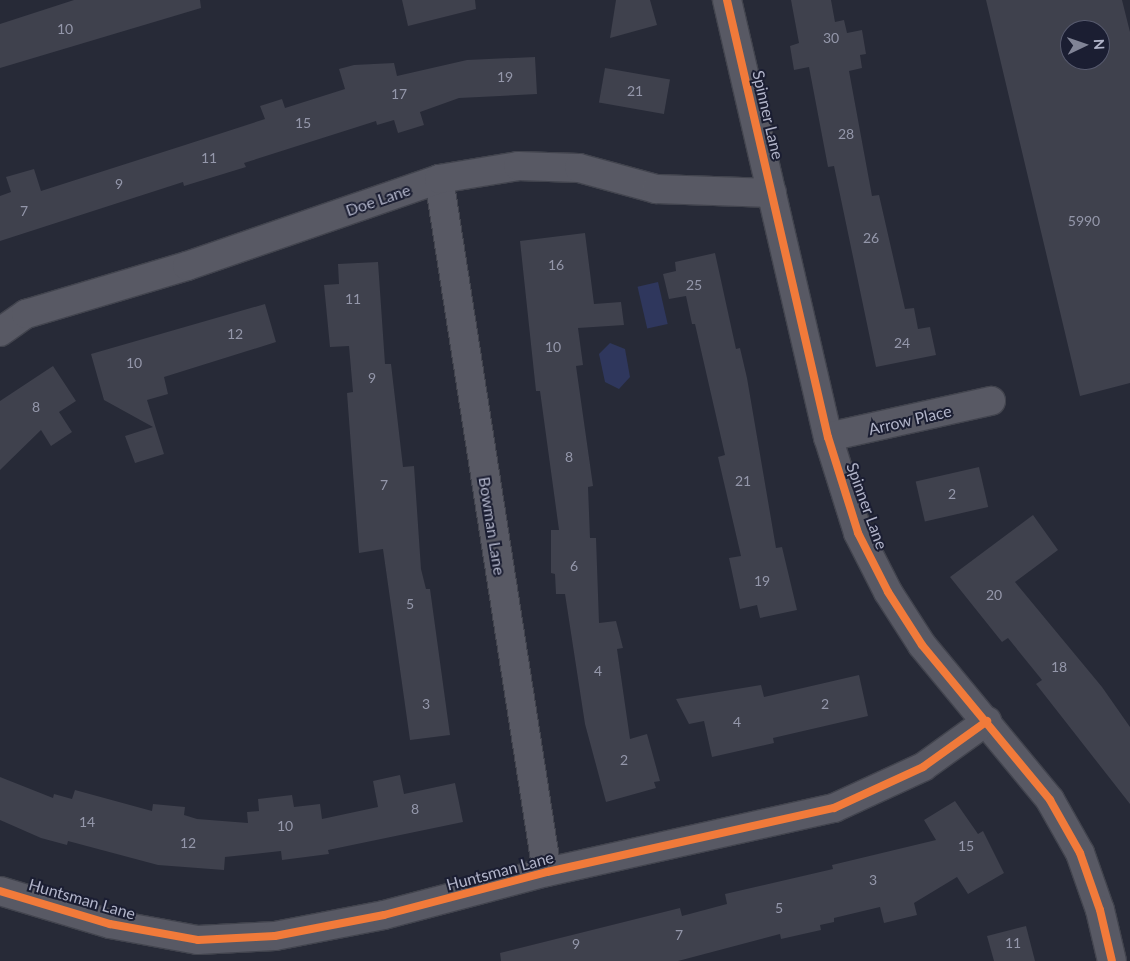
<!DOCTYPE html>
<html>
<head>
<meta charset="utf-8">
<style>
  body { margin:0 }
  #map { position:relative; width:1130px; height:961px; overflow:hidden; background:#272a37; font-family:Lato,sans-serif }
  div>[style] { position:absolute }
  [style*='--x'] { left:calc(var(--x)*1px); top:calc(var(--y)*1px); width:calc(var(--w)*1px); rotate:calc(var(--a)*1deg) }
  .water>* { inset:0; background:#2f375d; transform-origin:0 0 }
  .building>* { inset:0; background:#3f414d; transform-origin:0 0 }
  .roads { filter:drop-shadow(1px 0 #42444e) drop-shadow(-1px 0 #42444e) drop-shadow(0 1px #42444e) drop-shadow(0 -1px #42444e) }
  .minor>* { height:28px; margin:-14px; padding:0 14px; transform-origin:14px; border-radius:14px; background:#585964 }
  .cycleway>* { height:8px; margin:-4px; padding:0 4px; transform-origin:4px; border-radius:4px; background:#f17a3a }
  span { translate:-50% -50%; white-space:nowrap; text-align:center; line-height:1.15; -webkit-text-stroke:4px #1b1e32; paint-order:stroke }
  .number-label { font-size:14px; color:#9497aa }
  .number-label span { -webkit-text-stroke-width:0 }
  .street-label { font-size:16px; color:#b1b4c9 }
  .north { position:absolute; left:1060px; top:20px; width:50px; height:50px; box-sizing:border-box; background:#1b1e32; border:1px solid #575a6e; border-radius:50%; rotate:87deg; font-size:14px; font-weight:700; line-height:20px; text-align:center; color:#b1b4c9 }
  .north::after { content:''; display:block; margin:auto; width:18px; height:22px; background:#818496; clip-path:polygon(50% 0,100% 100%,50% 72%,0 100%) }
</style>
</head>
<body>
<div id="map">
  <div class="water">
    <div style="left:658px;top:282px;width:43px;height:21px;rotate:77deg"></div>
    <div style="clip-path:polygon(610px 343px,625px 349px,630px 377px,619px 389px,605px 382px,599px 354px)"></div>
  </div>
  <div class="building">
    <div style="clip-path:polygon(74px 0,200px 0,201px 8px,0 68px,0 24px)"></div>
    <div style="clip-path:polygon(402px 0,475px 0,476px 9px,408px 26px)"></div>
    <div style="clip-path:polygon(616px 0,650px 0,657px 25px,610px 38px)"></div>
    <div style="clip-path:polygon(791px 0,831px 0,835px 22px,844px 20px,847px 33px,862px 30px,866px 54px,860px 55px,862px 68px,849px 71px,872px 196px,879px 195px,905px 309px,914px 308px,918px 329px,930px 327px,936px 355px,876px 367px,834px 166px,828px 167px,809px 67px,794px 70px,790px 46px,799px 43px)"></div>
    <div style="clip-path:polygon(evenodd,986px 0,1122px 0,1130px 32px,1130px 383px,1080px 396px,986px 0,1070px 30px,1100px 30px,1100px 60px,1070px 60px,1070px 30px)"></div>
    <div style="clip-path:polygon(535px 57px,537px 94px,459px 98px,420px 112px,424px 125px,398px 133px,394px 120px,377px 125px,376px 121px,244px 163px,246px 167px,184px 186px,183px 182px,0 241px,0 196px,11px 192px,6px 177px,34px 169px,41px 191px,185px 145px,265px 119px,260px 106px,282px 99px,285px 108px,345px 89px,339px 69px,354px 65px,394px 63px,397px 76px,467px 60px)"></div>
    <div style="left:605px;top:68px;width:66px;height:35px;rotate:10deg"></div>
    <div style="clip-path:polygon(585px 233px,594px 304px,621px 302px,624px 325px,578px 328px,583px 365px,576px 366px,593px 486px,588px 487px,590px 538px,596px 538px,599px 623px,616px 621px,623px 648px,617px 649px,630px 739px,647px 734px,660px 781px,654px 782px,656px 788px,606px 802px,585px 724px,565px 594px,556px 594px,555px 574px,551px 573px,551px 530px,559px 530px,540px 391px,536px 391px,520px 241px)"></div>
    <div style="clip-path:polygon(715px 253px,736px 349px,740px 348px,747px 378px,776px 548px,782px 547px,797px 610px,760px 618px,757px 605px,740px 609px,729px 558px,741px 556px,718px 457px,725px 455px,695px 324px,692px 324px,686px 296px,669px 299px,663px 274px,676px 271px,675px 262px)"></div>
    <div style="clip-path:polygon(378px 262px,385px 364px,391px 364px,403px 467px,414px 466px,421px 569px,426px 589px,430px 589px,450px 735px,410px 740px,383px 549px,359px 553px,347px 393px,353px 392px,349px 346px,330px 347px,324px 285px,339px 284px,338px 264px)"></div>
    <div style="clip-path:polygon(265px 304px,276px 342px,164px 377px,168px 394px,147px 400px,164px 454px,135px 463px,125px 436px,153px 427px,104px 400px,91px 354px)"></div>
    <div style="clip-path:polygon(53px 366px,76px 401px,59px 412px,72px 432px,51px 446px,41px 430px,0 470px,0 401px)"></div>
    <div style="left:979px;top:467px;width:41px;height:65px;rotate:77deg"></div>
    <div style="clip-path:polygon(1033px 515px,1058px 550px,1015px 582px,1102px 687px,1130px 727px,1130px 804px,1036px 684px,1042px 680px,1008px 638px,1002px 642px,950px 577px)"></div>
    <div style="clip-path:polygon(859px 675px,868px 716px,773px 738px,774px 743px,712px 757px,704px 721px,689px 724px,676px 699px,761px 685px,764px 697px)"></div>
    <div style="clip-path:polygon(400px 775px,404px 794px,455px 783px,463px 822px,328px 850px,329px 854px,282px 860px,281px 851px,225px 857px,224px 870px,158px 865px,68px 841px,67px 845px,41px 838px,0 820px,0 777px,53px 798px,54px 794px,72px 799px,75px 790px,152px 811px,153px 804px,185px 807px,184px 815px,197px 819px,248px 823px,247px 812px,259px 811px,258px 799px,292px 795px,294px 807px,320px 804px,322px 819px,378px 807px,373px 781px)"></div>
    <div style="clip-path:polygon(955px 801px,978px 834px,983px 831px,1004px 873px,968px 894px,957px 877px,914px 903px,917px 915px,884px 923px,880px 907px,834px 918px,834px 922px,820px 925px,821px 930px,781px 939px,780px 934px,678px 961px,501px 961px,500px 953px,680px 908px,682px 916px,727px 904px,725px 894px,833px 869px,832px 865px,936px 840px,924px 820px)"></div>
    <div style="clip-path:polygon(1026px 926px,1035px 961px,994px 961px,987px 936px)"></div>
  </div>
  <div class="roads">
    <div class="minor">
      <div style="--x:727;--y:0;--w:449;--a:77"></div>
      <div style="--x:828;--y:437;--w:101;--a:72.6"></div>
      <div style="--x:858;--y:533;--w:66;--a:63"></div>
      <div style="--x:888;--y:592;--w:63;--a:57.3"></div>
      <div style="--x:922;--y:645;--w:201;--a:50.4"></div>
      <div style="--x:1050;--y:800;--w:61;--a:60.5"></div>
      <div style="--x:1080;--y:853;--w:60;--a:70.7"></div>
      <div style="--x:1100;--y:910;--w:52;--a:76.8"></div>
      <div style="--x:439;--y:179;--w:701;--a:81.14"></div>
      <div style="--x:0;--y:332;--w:32;--a:-35"></div>
      <div style="--x:26;--y:314;--w:168;--a:-16.6"></div>
      <div style="--x:187;--y:266;--w:267;--a:-19"></div>
      <div style="--x:439;--y:179;--w:80;--a:-9.3"></div>
      <div style="--x:518;--y:166;--w:61;--a:1.9"></div>
      <div style="--x:579;--y:168;--w:80;--a:15.3"></div>
      <div style="--x:656;--y:189;--w:116;--a:2"></div>
      <div style="--x:828;--y:437;--w:167;--a:-12.5"></div>
      <div style="--x:0;--y:891;--w:115;--a:16.7"></div>
      <div style="--x:110;--y:924;--w:89;--a:10.3"></div>
      <div style="--x:198;--y:940;--w:77;--a:-3"></div>
      <div style="--x:275;--y:936;--w:111;--a:-10.9"></div>
      <div style="--x:384;--y:915;--w:169;--a:-14.8"></div>
      <div style="--x:547;--y:872;--w:294;--a:-12.6"></div>
      <div style="--x:834;--y:808;--w:98;--a:-24.7"></div>
      <div style="--x:923;--y:767;--w:79;--a:-35.7"></div>
    </div>
  </div>
  <div class="cycleway">
    <div style="--x:727;--y:0;--w:449;--a:77"></div>
    <div style="--x:828;--y:437;--w:101;--a:72.6"></div>
    <div style="--x:858;--y:533;--w:66;--a:63"></div>
    <div style="--x:888;--y:592;--w:63;--a:57.3"></div>
    <div style="--x:922;--y:645;--w:201;--a:50.4"></div>
    <div style="--x:1050;--y:800;--w:61;--a:60.5"></div>
    <div style="--x:1080;--y:853;--w:60;--a:70.7"></div>
    <div style="--x:1100;--y:910;--w:52;--a:76.8"></div>
    <div style="--x:0;--y:891;--w:115;--a:16.7"></div>
    <div style="--x:110;--y:924;--w:89;--a:10.3"></div>
    <div style="--x:198;--y:940;--w:77;--a:-3"></div>
    <div style="--x:275;--y:936;--w:111;--a:-10.9"></div>
    <div style="--x:384;--y:915;--w:169;--a:-14.8"></div>
    <div style="--x:547;--y:872;--w:294;--a:-12.6"></div>
    <div style="--x:834;--y:808;--w:98;--a:-24.7"></div>
    <div style="--x:923;--y:767;--w:79;--a:-35.7"></div>
  </div>
  <div class="number-label">
    <span style="left:65px;top:29px">10</span>
    <span style="left:831px;top:38px">30</span>
    <span style="left:505px;top:77px">19</span>
    <span style="left:635px;top:91px">21</span>
    <span style="left:399px;top:94px">17</span>
    <span style="left:303px;top:123px">15</span>
    <span style="left:846px;top:134px">28</span>
    <span style="left:209px;top:158px">11</span>
    <span style="left:119px;top:184px">9</span>
    <span style="left:24px;top:211px">7</span>
    <span style="left:1084px;top:221px">5990</span>
    <span style="left:871px;top:238px">26</span>
    <span style="left:556px;top:265px">16</span>
    <span style="left:694px;top:285px">25</span>
    <span style="left:353px;top:299px">11</span>
    <span style="left:235px;top:334px">12</span>
    <span style="left:902px;top:343px">24</span>
    <span style="left:553px;top:347px">10</span>
    <span style="left:134px;top:363px">10</span>
    <span style="left:372px;top:378px">9</span>
    <span style="left:36px;top:407px">8</span>
    <span style="left:569px;top:457px">8</span>
    <span style="left:743px;top:481px">21</span>
    <span style="left:384px;top:485px">7</span>
    <span style="left:952px;top:494px">2</span>
    <span style="left:574px;top:566px">6</span>
    <span style="left:762px;top:581px">19</span>
    <span style="left:994px;top:595px">20</span>
    <span style="left:410px;top:604px">5</span>
    <span style="left:1059px;top:667px">18</span>
    <span style="left:598px;top:671px">4</span>
    <span style="left:426px;top:704px">3</span>
    <span style="left:825px;top:704px">2</span>
    <span style="left:737px;top:722px">4</span>
    <span style="left:624px;top:760px">2</span>
    <span style="left:415px;top:809px">8</span>
    <span style="left:87px;top:822px">14</span>
    <span style="left:285px;top:826px">10</span>
    <span style="left:188px;top:843px">12</span>
    <span style="left:966px;top:846px">15</span>
    <span style="left:873px;top:880px">3</span>
    <span style="left:779px;top:908px">5</span>
    <span style="left:679px;top:935px">7</span>
    <span style="left:1013px;top:943px">11</span>
    <span style="left:576px;top:944px">9</span>
  </div>
  <div class="street-label">
    <span style="left:768px;top:115px;rotate:77deg">Spinner Lane</span>
    <span style="left:378px;top:200px;rotate:-19deg">Doe Lane</span>
    <span style="left:910px;top:420px;rotate:-13deg">Arrow Place</span>
    <span style="left:867px;top:506px;rotate:70deg">Spinner Lane</span>
    <span style="left:492px;top:526px;rotate:81deg">Bowman Lane</span>
    <span style="left:500px;top:871px;rotate:-15deg">Huntsman Lane</span>
    <span style="left:82px;top:899px;rotate:16deg">Huntsman Lane</span>
  </div>
  <div class="north">N</div>
</div>
</body>
</html>
